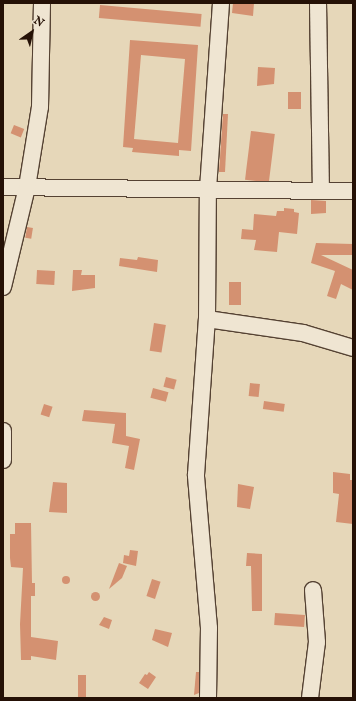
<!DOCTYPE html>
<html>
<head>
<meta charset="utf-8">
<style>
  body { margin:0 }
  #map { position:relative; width:356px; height:701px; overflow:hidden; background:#e6d7b9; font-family:"IM FELL English",serif }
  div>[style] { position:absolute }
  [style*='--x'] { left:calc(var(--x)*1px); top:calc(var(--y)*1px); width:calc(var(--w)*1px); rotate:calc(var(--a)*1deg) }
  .building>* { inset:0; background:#d49171; transform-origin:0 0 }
  .round { border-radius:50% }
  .roads { filter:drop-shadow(1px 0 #554233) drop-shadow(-1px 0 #554233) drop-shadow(0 1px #554233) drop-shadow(0 -1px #554233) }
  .minor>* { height:16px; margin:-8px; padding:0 8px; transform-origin:8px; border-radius:8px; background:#efe5d2 }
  span { translate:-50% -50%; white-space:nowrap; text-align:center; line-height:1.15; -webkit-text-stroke:3px #efe5d2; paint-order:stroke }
  .frame { position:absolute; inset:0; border:4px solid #251106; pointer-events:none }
  .north { position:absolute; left:12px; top:12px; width:40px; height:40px; -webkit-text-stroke:3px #efe5d2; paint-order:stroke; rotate:34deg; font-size:11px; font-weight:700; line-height:16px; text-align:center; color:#251106 }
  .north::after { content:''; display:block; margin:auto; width:14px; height:18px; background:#251106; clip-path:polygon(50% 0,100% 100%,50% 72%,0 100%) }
</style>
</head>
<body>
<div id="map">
  <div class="building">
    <div style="clip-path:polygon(233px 3px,254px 3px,253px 16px,232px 13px)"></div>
    <div style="left:100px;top:5px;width:102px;height:13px;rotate:5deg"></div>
    <div style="clip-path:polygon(evenodd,130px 40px,198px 45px,191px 151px,179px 150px,179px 156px,132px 152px,133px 148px,123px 147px,130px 40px,141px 55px,185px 59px,178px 143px,134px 139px,141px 55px)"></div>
    <div style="clip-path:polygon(258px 67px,275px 68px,274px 84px,257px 86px)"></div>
    <div style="left:288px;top:92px;width:13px;height:17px"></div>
    <div style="clip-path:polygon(223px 114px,228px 114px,225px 172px,219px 172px)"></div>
    <div style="left:14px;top:125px;width:11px;height:9px;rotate:22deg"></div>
    <div style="left:251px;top:131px;width:24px;height:49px;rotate:7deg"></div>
    <div style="clip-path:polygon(311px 200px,326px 201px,326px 213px,311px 214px)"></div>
    <div style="clip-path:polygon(284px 208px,294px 209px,294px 212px,299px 213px,297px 234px,279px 232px,277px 252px,254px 250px,256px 240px,241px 239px,242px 229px,253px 230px,254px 214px,276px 216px,277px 211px,284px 211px)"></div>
    <div style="left:27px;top:227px;width:6px;height:11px;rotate:9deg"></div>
    <div style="clip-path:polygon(316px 243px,353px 244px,353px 255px,321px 255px,353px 270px,353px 290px,341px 284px,336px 299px,327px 296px,335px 271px,311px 263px)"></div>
    <div style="clip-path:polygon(138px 257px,158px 260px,157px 272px,119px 266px,120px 258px,137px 260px)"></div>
    <div style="left:37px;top:270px;width:18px;height:14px;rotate:3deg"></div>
    <div style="clip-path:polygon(73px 270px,82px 270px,81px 275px,95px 275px,95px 288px,72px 291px)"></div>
    <div style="left:229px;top:282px;width:12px;height:23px"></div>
    <div style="left:154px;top:323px;width:12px;height:28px;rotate:9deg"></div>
    <div style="left:166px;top:377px;width:11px;height:10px;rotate:15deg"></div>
    <div style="left:250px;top:383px;width:10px;height:13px;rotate:6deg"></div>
    <div style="left:153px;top:388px;width:16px;height:10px;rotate:15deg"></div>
    <div style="left:264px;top:401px;width:21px;height:8px;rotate:8deg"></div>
    <div style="left:44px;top:404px;width:9px;height:11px;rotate:18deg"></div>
    <div style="clip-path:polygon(84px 410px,126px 413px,126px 436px,140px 439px,134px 470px,125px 468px,129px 446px,112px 443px,115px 424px,82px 421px)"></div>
    <div style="clip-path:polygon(333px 472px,350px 474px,350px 480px,353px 480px,353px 524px,336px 522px,339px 494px,333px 493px)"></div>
    <div style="clip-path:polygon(53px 482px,67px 483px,67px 513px,49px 512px)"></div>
    <div style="clip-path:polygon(238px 484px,254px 487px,250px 509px,237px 507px)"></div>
    <div style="clip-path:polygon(15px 523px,31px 523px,32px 583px,35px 583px,35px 596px,31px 596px,31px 637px,58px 641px,56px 660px,31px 656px,31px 660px,21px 660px,20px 624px,23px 568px,11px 567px,10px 558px,10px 534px,15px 534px)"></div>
    <div style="clip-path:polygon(130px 550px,138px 551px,136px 566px,123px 563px,124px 555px,129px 556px)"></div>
    <div style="clip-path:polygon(247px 553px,262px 554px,262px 611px,252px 611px,251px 566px,246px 566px)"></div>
    <div style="clip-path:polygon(119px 563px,127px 566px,122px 578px,109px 589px)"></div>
    <div class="round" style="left:62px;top:576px;width:8px;height:8px"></div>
    <div style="left:152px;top:579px;width:9px;height:18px;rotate:18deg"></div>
    <div class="round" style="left:90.5px;top:591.5px;width:9px;height:9px"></div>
    <div style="left:275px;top:613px;width:30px;height:12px;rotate:4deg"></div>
    <div style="clip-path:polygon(104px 617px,112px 620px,109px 629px,99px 625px)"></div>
    <div style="clip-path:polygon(155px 629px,172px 633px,168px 647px,152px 640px)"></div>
    <div style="clip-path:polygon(149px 672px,156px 677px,148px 689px,139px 683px,145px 674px,147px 675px)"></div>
    <div style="clip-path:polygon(196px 672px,199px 672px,199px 693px,194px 695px)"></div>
    <div style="left:78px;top:675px;width:8px;height:23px"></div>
  </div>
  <div class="roads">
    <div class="minor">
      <div style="--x:318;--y:3;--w:187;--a:89.1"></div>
      <div style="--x:3;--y:187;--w:350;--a:0.7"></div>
      <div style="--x:3;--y:287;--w:103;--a:-76.5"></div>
      <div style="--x:27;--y:187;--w:81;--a:-80.8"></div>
      <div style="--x:40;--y:107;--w:104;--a:-88.9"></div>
      <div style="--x:207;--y:319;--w:97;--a:8.3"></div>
      <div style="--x:303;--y:333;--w:52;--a:16.7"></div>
      <div style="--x:3;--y:431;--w:29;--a:90"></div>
      <div style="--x:208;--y:698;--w:70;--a:-89.2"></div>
      <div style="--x:209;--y:628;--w:154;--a:-94.9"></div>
      <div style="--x:196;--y:475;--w:156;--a:-86"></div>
      <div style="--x:207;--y:319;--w:130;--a:-89.6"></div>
      <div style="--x:208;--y:189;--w:186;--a:-86"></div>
      <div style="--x:310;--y:698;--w:56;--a:-82.9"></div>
      <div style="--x:317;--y:642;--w:52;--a:-94.4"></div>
    </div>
  </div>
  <div class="frame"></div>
  <div class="north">N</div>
</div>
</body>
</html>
